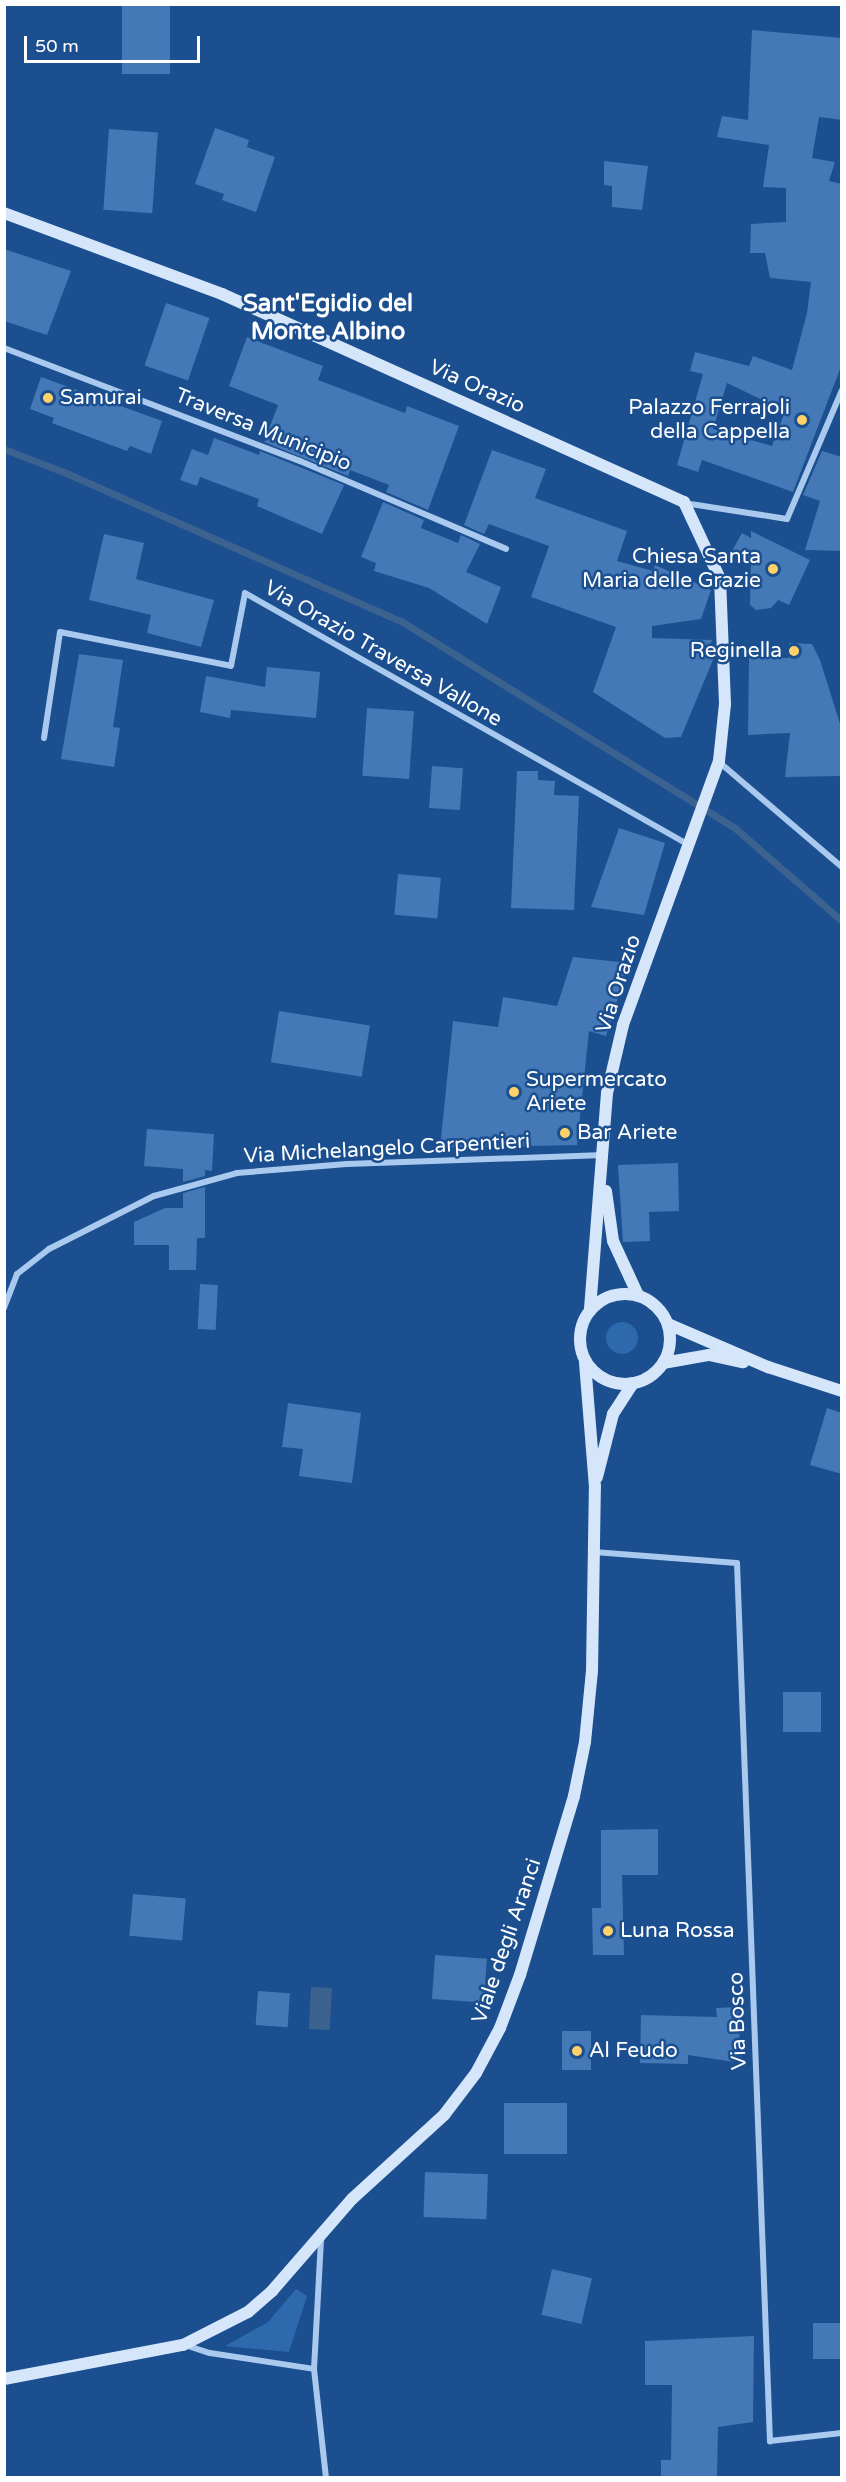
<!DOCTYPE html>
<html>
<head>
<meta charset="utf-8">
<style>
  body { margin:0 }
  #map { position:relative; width:846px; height:2482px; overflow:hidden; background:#1b4f8f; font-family:"Varela Round",sans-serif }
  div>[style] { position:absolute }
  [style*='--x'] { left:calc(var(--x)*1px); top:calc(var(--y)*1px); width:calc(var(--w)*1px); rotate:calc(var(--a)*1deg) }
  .green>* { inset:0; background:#2e69ad }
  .round { border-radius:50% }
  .water>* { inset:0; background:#3c6290; transform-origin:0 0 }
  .stream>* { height:7px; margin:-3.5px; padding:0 3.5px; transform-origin:3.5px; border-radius:3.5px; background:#3c6290 }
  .building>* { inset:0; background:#4478b7; transform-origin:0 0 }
  .street>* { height:6px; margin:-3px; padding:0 3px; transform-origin:3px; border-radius:3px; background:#a9c9ee }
  .secondary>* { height:12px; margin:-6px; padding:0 6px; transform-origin:6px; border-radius:6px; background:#d6e6fa }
  .secondary>.ring { margin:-6px; padding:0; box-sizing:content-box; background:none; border:12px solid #d6e6fa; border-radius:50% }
  .dots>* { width:16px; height:16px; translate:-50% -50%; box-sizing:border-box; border:3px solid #1b4f8f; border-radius:50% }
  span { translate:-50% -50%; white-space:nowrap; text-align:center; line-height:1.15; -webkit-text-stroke:5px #1b4f8f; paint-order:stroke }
  .street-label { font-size:21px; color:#fff }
  .poi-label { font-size:21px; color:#fff }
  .left { translate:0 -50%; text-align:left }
  .right { translate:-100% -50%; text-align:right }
  .quarter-label { font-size:24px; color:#fff; font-weight:700 }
  .frame { position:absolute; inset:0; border:6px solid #fff; pointer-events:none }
  .scale { position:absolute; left:24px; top:36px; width:176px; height:27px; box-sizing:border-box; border:3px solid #fff; border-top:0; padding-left:8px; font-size:18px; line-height:21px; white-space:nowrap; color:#fff; -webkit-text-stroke:4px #1b4f8f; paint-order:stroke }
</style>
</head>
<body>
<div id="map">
  <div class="green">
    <div class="round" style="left:606px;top:1322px;width:32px;height:32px"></div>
    <div style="clip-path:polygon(296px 2289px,307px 2296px,289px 2352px,225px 2346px,268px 2322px)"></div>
  </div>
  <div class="water">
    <div style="left:311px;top:1987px;width:21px;height:42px;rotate:3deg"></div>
  </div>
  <div class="stream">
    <div style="--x:4;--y:449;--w:64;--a:21"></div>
    <div style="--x:64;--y:472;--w:368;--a:23.9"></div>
    <div style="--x:401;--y:621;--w:393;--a:31.8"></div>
    <div style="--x:735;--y:828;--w:142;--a:41"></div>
  </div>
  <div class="building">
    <div style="left:122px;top:4px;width:48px;height:70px"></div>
    <div style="clip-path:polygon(evenodd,752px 30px,842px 38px,842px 120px,819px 117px,812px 158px,835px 162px,829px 181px,842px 184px,842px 364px,793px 492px,702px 460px,698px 472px,677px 465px,703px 374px,690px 371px,695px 352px,749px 366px,753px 356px,792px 370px,807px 313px,811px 282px,770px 278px,765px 253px,750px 253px,751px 224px,786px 222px,786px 188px,763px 187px,769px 145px,717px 137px,722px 116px,748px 120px,752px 30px,727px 383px,785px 411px,772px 446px,713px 429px,727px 383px)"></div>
    <div style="clip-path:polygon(215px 128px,249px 140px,247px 147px,275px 157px,256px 212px,222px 200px,224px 194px,195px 184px)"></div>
    <div style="left:109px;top:129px;width:49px;height:81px;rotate:4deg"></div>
    <div style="clip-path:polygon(604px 161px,648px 166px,642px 210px,612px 207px,612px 186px,604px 185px)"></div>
    <div style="clip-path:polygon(4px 249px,71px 271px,47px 335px,4px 321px)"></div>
    <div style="left:166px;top:303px;width:46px;height:66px;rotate:19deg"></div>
    <div style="clip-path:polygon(247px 337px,323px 366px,318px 380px,405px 413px,407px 406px,459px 426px,428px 510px,386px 492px,389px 485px,350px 470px,348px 476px,264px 442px,278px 405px,229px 386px)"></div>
    <div style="clip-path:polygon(41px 377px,162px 421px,151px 454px,130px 446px,127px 451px,52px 423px,54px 418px,30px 409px)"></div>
    <div style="clip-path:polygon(214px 438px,259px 455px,260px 451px,344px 485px,322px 534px,257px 506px,259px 499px,200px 477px,197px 486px,180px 480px,192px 449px,208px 455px)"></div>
    <div style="clip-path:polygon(492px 450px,546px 469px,535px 498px,627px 531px,617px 561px,653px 571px,655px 565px,711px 590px,701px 619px,652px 626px,652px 638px,712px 640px,708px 652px,715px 655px,681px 737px,665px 738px,593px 692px,616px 627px,531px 597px,549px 546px,489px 524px,484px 534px,464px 525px)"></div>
    <div style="clip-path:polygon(822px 451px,842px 457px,842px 551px,805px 550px,820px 501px,803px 495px)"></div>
    <div style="clip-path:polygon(383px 502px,424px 520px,421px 528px,458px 543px,461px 535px,480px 544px,466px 572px,501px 587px,487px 624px,429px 588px,374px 571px,376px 563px,361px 557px)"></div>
    <div style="clip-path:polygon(751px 531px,810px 560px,789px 605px,778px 600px,771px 608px,756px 610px,750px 605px,751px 561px,732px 551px,742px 533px,751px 538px)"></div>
    <div style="clip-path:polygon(104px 534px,144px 543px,136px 579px,214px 600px,201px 647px,147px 633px,151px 615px,89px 600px)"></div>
    <div style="clip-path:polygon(789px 643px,812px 644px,820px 660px,842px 730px,842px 776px,785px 777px,790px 733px,748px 735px,749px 658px,788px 658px)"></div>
    <div style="clip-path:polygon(79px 654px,123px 660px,113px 727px,120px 728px,114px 767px,61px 759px)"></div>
    <div style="clip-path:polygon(267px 667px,320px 672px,316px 718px,231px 710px,230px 718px,200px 712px,206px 676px,265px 687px)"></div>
    <div style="left:367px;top:708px;width:47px;height:68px;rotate:4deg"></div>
    <div style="left:432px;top:766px;width:31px;height:42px;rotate:4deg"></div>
    <div style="clip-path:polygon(517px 771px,538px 771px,538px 780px,555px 781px,554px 795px,579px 796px,574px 910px,511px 908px)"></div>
    <div style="clip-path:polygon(619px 828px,665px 843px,644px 915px,591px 907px)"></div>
    <div style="left:398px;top:874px;width:43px;height:41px;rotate:5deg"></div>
    <div style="clip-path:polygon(573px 957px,629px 963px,606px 1036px,589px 1031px,577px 1145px,440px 1148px,453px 1021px,498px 1027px,503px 997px,557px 1006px)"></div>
    <div style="left:279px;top:1011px;width:92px;height:52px;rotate:9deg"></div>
    <div style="clip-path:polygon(147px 1129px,214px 1134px,212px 1171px,205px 1170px,205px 1176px,183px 1182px,183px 1169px,144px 1166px)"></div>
    <div style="clip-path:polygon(678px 1163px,679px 1211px,649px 1212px,650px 1241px,623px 1242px,618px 1165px)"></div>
    <div style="clip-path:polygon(205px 1187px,205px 1238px,197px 1238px,196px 1270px,169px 1270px,169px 1245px,134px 1245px,134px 1222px,165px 1208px,183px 1208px,183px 1193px)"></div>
    <div style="left:200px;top:1284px;width:18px;height:45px;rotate:3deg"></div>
    <div style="clip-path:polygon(288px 1403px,361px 1413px,352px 1483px,299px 1476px,303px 1449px,282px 1447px)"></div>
    <div style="clip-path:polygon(827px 1408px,842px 1413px,842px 1474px,810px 1465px)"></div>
    <div style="left:783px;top:1692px;width:38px;height:40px"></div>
    <div style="clip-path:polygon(658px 1829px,658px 1875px,622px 1875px,624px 1955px,593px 1955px,592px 1908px,601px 1908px,601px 1830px)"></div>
    <div style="left:133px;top:1894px;width:53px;height:42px;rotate:5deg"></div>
    <div style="left:435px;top:1955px;width:52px;height:44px;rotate:4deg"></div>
    <div style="left:258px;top:1991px;width:32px;height:34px;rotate:4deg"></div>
    <div style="clip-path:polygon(738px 2007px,741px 2063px,688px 2055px,688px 2064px,640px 2063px,641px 2015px,717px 2017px,716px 2008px)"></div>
    <div style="left:562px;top:2031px;width:29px;height:39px"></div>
    <div style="left:504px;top:2103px;width:63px;height:51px"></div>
    <div style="left:425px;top:2172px;width:63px;height:45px;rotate:2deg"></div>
    <div style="left:552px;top:2269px;width:41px;height:47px;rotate:13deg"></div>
    <div style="left:842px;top:2323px;width:36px;height:29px;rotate:90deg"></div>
    <div style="clip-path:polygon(754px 2336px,753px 2422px,718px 2427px,717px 2478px,661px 2478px,661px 2460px,671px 2460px,672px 2385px,645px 2385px,645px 2341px)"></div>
  </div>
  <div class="street">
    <div style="--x:4;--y:348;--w:317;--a:20.9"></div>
    <div style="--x:300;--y:461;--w:224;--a:23.1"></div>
    <div style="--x:684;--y:503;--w:104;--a:8.8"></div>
    <div style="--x:787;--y:519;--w:140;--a:-66.9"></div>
    <div style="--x:44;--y:738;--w:107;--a:-81.4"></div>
    <div style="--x:60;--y:632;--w:174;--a:11.2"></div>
    <div style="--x:231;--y:666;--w:74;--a:-79.1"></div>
    <div style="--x:245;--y:593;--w:511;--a:29.58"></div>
    <div style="--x:719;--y:762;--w:162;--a:40.5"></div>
    <div style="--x:4;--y:1308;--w:36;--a:-69"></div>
    <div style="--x:17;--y:1274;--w:41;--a:-38"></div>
    <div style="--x:49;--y:1249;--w:118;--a:-26.8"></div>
    <div style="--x:154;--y:1196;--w:86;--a:-15.5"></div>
    <div style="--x:237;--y:1173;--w:110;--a:-4.7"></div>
    <div style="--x:347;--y:1164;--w:257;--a:-2"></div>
    <div style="--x:594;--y:1552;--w:143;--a:4.4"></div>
    <div style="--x:737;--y:1563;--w:879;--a:87.85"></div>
    <div style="--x:770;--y:2441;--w:72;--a:-6.3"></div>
    <div style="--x:185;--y:2345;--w:26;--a:18"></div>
    <div style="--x:210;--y:2353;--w:105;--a:8.7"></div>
    <div style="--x:314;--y:2369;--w:131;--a:-86.9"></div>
    <div style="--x:314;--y:2369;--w:110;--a:83.7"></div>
  </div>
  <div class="secondary">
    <div style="--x:4;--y:213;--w:233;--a:20.4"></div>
    <div style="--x:222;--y:294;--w:507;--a:24.24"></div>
    <div style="--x:684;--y:502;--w:85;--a:64.9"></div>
    <div style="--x:720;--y:579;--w:125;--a:87.7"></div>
    <div style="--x:725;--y:704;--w:57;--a:96"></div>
    <div style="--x:719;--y:761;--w:281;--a:110"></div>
    <div style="--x:623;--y:1025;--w:70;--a:103.2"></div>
    <div style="--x:607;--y:1093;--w:216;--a:94.5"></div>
    <div style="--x:606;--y:1191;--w:50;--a:82"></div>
    <div style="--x:613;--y:1241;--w:60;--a:65.2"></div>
    <div class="ring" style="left:580px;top:1294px;width:78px;height:78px"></div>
    <div style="--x:668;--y:1324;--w:109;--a:23.3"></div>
    <div style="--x:768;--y:1367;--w:78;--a:18"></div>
    <div style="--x:663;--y:1363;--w:47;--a:-9.9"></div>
    <div style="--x:709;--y:1355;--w:35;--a:12"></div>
    <div style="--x:597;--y:1477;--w:65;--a:-75.7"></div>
    <div style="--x:613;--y:1414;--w:37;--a:-57"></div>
    <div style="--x:4;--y:2379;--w:182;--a:-10.8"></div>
    <div style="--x:183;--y:2345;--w:73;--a:-26.9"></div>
    <div style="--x:248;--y:2312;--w:32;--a:-41"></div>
    <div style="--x:272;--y:2291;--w:122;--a:-49"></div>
    <div style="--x:352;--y:2199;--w:125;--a:-42.4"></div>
    <div style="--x:444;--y:2115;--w:53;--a:-52.7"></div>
    <div style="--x:476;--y:2073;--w:51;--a:-61.9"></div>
    <div style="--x:500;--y:2028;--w:57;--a:-69.3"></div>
    <div style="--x:520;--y:1975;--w:187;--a:-73.2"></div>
    <div style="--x:574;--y:1796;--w:55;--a:-78.5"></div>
    <div style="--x:585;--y:1742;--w:71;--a:-84.4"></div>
    <div style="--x:592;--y:1671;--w:184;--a:-89.1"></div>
    <div style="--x:595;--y:1487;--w:125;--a:-94.6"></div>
  </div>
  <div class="dots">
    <div style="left:48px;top:398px;background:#ffd166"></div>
    <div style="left:802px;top:420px;background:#ffd166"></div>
    <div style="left:773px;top:569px;background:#ffd166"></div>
    <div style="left:794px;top:651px;background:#ffd166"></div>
    <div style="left:514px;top:1092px;background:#ffd166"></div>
    <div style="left:565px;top:1133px;background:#ffd166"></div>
    <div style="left:608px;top:1931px;background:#ffd166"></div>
    <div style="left:577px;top:2051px;background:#ffd166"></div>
  </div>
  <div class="street-label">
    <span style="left:477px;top:387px;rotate:24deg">Via Orazio</span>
    <span style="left:263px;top:430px;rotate:22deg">Traversa Municipio</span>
    <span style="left:383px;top:654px;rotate:30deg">Via Orazio Traversa Vallone</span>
    <span style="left:619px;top:984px;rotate:-72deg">Via Orazio</span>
    <span style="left:387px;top:1149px;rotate:-3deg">Via Michelangelo Carpentieri</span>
    <span style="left:507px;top:1941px;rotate:-71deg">Viale degli Aranci</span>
    <span style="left:738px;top:2021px;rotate:-92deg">Via Bosco</span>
  </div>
  <div class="poi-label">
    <span class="left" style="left:60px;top:398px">Samurai</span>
    <span class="right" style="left:790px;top:420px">Palazzo Ferrajoli<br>della Cappella</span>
    <span class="right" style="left:761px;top:569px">Chiesa Santa<br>Maria delle Grazie</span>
    <span class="right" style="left:782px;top:651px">Reginella</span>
    <span class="left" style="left:526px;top:1092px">Supermercato<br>Ariete</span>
    <span class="left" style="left:577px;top:1133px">Bar Ariete</span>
    <span class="left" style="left:620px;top:1931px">Luna Rossa</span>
    <span class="left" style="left:589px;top:2051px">Al Feudo</span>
  </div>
  <div class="quarter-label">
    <span style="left:328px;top:318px">Sant'Egidio del<br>Monte Albino</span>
  </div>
  <div class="frame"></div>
  <div class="scale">50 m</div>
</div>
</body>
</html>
